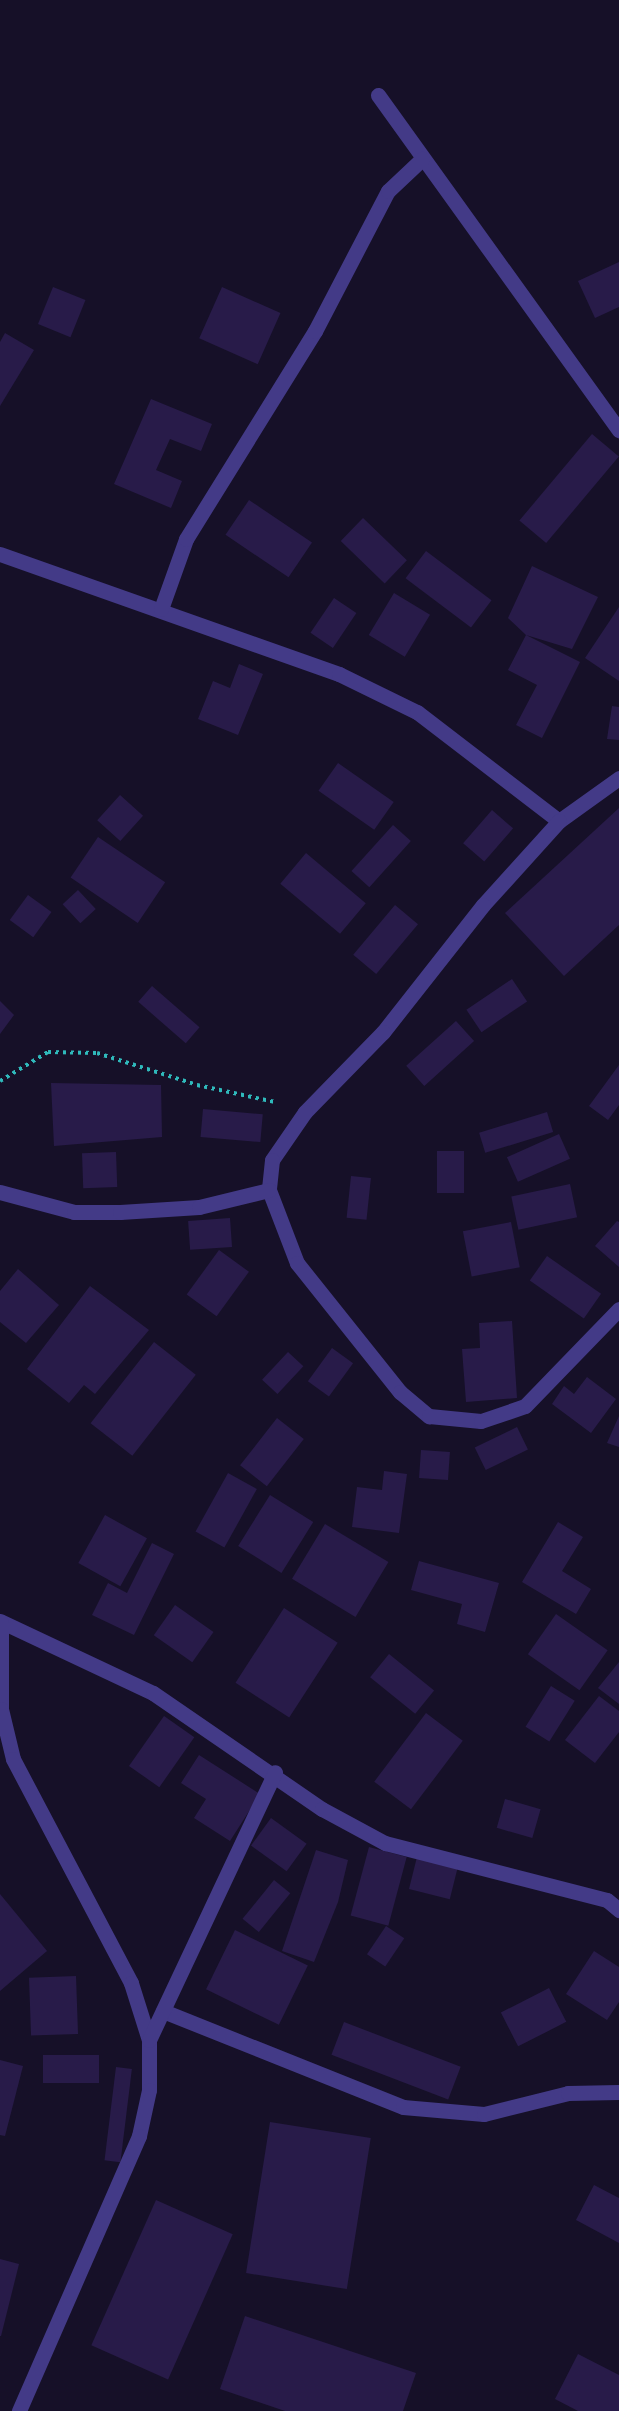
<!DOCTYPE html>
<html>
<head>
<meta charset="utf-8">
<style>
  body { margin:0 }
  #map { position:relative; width:619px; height:2411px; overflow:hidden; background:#161028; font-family:"Fira Sans",sans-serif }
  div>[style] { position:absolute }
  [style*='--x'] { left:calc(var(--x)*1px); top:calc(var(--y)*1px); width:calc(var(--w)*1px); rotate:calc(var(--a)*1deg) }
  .building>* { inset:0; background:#281b49; transform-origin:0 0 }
  .path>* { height:4px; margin-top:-2px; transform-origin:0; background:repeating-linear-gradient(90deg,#2fb9bb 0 3px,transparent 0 7.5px) }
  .minor>* { height:15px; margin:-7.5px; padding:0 7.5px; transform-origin:7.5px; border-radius:7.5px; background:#433a87 }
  span { translate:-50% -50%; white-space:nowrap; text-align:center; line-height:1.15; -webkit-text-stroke:4.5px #161028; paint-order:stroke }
</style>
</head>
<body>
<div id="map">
  <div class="building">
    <div style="clip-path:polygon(619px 262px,619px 307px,595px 318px,578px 281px)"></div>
    <div style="left:53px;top:287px;width:35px;height:40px;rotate:22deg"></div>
    <div style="left:222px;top:287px;width:64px;height:56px;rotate:24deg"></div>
    <div style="clip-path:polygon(5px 333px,34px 350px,0 406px,0 342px)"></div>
    <div style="clip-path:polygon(151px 399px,212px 424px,201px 451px,170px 439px,156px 470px,182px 481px,171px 508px,114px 484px)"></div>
    <div style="left:592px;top:434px;width:35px;height:113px;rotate:40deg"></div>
    <div style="left:249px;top:500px;width:76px;height:42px;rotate:34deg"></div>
    <div style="left:363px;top:518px;width:61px;height:32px;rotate:44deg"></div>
    <div style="left:426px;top:551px;width:82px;height:34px;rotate:37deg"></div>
    <div style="clip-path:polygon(532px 566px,598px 597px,572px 649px,526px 635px,580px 662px,542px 738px,516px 725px,537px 685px,508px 670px,526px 635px,508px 618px)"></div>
    <div style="left:394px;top:593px;width:42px;height:49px;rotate:31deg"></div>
    <div style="left:334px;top:598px;width:27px;height:42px;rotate:34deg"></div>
    <div style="clip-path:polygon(619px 607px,619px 681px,585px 658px)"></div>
    <div style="clip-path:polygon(239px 664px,263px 674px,238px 735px,198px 719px,213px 681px,230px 688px)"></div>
    <div style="clip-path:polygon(612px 706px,619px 707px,619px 740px,607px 739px)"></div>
    <div style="left:338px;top:763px;width:68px;height:34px;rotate:35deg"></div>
    <div style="left:120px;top:795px;width:31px;height:34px;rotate:42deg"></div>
    <div style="clip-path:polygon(619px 808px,619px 925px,564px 976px,505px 913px)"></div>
    <div style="left:492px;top:810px;width:28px;height:44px;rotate:41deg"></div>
    <div style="left:393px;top:825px;width:24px;height:62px;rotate:42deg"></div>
    <div style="left:98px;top:837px;width:81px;height:49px;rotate:34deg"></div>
    <div style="left:306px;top:853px;width:78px;height:40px;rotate:40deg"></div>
    <div style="left:78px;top:890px;width:26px;height:21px;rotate:47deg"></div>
    <div style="left:28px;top:895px;width:29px;height:31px;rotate:36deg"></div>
    <div style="left:395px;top:905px;width:30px;height:65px;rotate:40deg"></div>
    <div style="left:512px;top:979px;width:27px;height:55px;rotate:56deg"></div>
    <div style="left:152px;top:986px;width:63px;height:21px;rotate:41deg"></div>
    <div style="clip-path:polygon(0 1001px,14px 1015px,0 1034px)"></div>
    <div style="left:456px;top:1021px;width:27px;height:67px;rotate:48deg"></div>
    <div style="clip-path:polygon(619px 1065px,619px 1105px,608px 1120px,589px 1106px)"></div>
    <div style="clip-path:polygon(51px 1083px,161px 1085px,162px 1137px,54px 1146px)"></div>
    <div style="left:203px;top:1109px;width:60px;height:28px;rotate:5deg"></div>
    <div style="left:547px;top:1112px;width:21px;height:71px;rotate:73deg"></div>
    <div style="left:559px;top:1134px;width:27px;height:57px;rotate:66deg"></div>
    <div style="left:437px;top:1151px;width:27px;height:42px"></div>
    <div style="left:116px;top:1152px;width:35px;height:34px;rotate:88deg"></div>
    <div style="left:351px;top:1176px;width:20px;height:42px;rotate:6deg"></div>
    <div style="left:570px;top:1184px;width:34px;height:60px;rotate:78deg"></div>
    <div style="left:230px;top:1218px;width:29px;height:42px;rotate:86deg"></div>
    <div style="clip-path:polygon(617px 1221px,619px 1222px,619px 1267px,595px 1246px)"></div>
    <div style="left:511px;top:1222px;width:46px;height:49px;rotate:79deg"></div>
    <div style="left:219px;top:1250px;width:37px;height:55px;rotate:36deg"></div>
    <div style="left:547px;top:1256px;width:66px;height:30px;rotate:35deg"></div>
    <div style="clip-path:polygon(18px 1269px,59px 1305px,26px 1343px,0 1322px,0 1291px)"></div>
    <div style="clip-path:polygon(90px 1286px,149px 1330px,95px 1394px,84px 1385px,69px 1403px,27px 1369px)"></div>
    <div style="clip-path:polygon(512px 1321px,517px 1398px,466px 1402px,462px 1349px,480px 1348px,479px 1323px)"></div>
    <div style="left:154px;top:1342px;width:53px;height:103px;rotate:38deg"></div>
    <div style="left:332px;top:1348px;width:26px;height:41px;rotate:36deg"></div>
    <div style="left:288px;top:1352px;width:21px;height:38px;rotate:43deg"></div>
    <div style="clip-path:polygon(587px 1377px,616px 1399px,591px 1433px,552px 1404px,564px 1386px,574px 1394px)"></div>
    <div style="clip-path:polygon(619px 1416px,619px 1447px,607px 1443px)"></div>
    <div style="left:277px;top:1418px;width:34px;height:60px;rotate:38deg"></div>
    <div style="left:517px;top:1427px;width:25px;height:47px;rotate:64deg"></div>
    <div style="left:421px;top:1450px;width:29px;height:28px;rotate:4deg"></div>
    <div style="clip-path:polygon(384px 1471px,407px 1474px,399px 1533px,352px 1527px,357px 1487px,382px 1490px)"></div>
    <div style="left:228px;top:1473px;width:33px;height:67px;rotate:29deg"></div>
    <div style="left:270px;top:1495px;width:51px;height:60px;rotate:32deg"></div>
    <div style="left:105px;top:1515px;width:48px;height:55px;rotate:29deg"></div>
    <div style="clip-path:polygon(558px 1522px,583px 1537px,562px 1571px,591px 1589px,576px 1614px,522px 1582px)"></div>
    <div style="left:325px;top:1524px;width:74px;height:64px;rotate:31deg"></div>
    <div style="clip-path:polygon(152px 1543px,174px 1554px,134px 1635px,92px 1615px,108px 1583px,127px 1593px)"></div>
    <div style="clip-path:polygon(419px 1561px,499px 1583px,485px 1632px,457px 1624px,462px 1604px,411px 1590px)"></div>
    <div style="left:175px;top:1605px;width:47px;height:37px;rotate:35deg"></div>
    <div style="left:284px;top:1608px;width:64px;height:89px;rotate:33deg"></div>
    <div style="left:556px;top:1614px;width:63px;height:49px;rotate:35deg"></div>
    <div style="left:389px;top:1654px;width:58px;height:30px;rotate:39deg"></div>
    <div style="clip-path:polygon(619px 1662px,619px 1704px,598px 1688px)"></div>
    <div style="left:551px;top:1686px;width:28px;height:48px;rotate:32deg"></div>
    <div style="clip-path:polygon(599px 1696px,619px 1711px,619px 1732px,595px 1763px,565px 1740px)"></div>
    <div style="left:426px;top:1713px;width:46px;height:86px;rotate:37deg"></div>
    <div style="left:164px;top:1716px;width:37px;height:61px;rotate:35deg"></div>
    <div style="clip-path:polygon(199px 1755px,260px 1794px,230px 1841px,194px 1818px,206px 1799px,181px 1783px)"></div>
    <div style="left:505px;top:1799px;width:37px;height:30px;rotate:16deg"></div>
    <div style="left:271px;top:1818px;width:44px;height:34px;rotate:36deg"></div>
    <div style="left:369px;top:1847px;width:39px;height:71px;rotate:15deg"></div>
    <div style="clip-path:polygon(316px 1850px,348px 1860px,338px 1902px,314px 1962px,282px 1951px)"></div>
    <div style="left:417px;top:1857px;width:42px;height:33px;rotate:14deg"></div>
    <div style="left:274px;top:1880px;width:21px;height:50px;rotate:39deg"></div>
    <div style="clip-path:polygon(0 1894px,47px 1951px,0 1991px)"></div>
    <div style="left:386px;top:1926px;width:22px;height:34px;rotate:34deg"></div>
    <div style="left:235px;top:1930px;width:81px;height:66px;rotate:26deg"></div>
    <div style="clip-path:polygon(594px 1951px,619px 1967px,619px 2002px,607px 2020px,566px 1994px)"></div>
    <div style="left:76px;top:1976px;width:58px;height:47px;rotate:88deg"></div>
    <div style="left:549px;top:1988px;width:38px;height:54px;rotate:63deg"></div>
    <div style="left:344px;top:2022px;width:125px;height:35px;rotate:21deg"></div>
    <div style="left:99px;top:2055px;width:28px;height:56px;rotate:90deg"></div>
    <div style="clip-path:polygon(0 2060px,23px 2066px,5px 2136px,0 2135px)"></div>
    <div style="left:116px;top:2067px;width:16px;height:94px;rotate:7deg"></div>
    <div style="left:270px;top:2122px;width:102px;height:153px;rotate:9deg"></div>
    <div style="clip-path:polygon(594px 2185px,619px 2198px,619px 2243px,576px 2220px)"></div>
    <div style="left:156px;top:2200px;width:84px;height:159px;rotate:24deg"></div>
    <div style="clip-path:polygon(0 2259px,19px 2264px,1px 2336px,0 2336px)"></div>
    <div style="clip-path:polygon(245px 2316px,416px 2373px,403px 2411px,285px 2411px,220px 2389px)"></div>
    <div style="clip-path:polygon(578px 2354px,619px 2375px,619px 2411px,578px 2411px,555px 2399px)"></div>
  </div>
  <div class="path">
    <div style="--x:0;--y:1081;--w:56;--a:-31.1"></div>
    <div style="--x:48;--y:1052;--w:49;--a:1.2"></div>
    <div style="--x:97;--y:1053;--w:105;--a:17.7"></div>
    <div style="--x:197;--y:1085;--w:80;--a:12.3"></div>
  </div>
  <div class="minor">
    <div style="--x:378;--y:95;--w:413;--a:54.3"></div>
    <div style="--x:0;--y:554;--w:360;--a:19.5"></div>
    <div style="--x:339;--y:674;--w:87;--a:26"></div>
    <div style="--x:417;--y:712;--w:179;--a:37.5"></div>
    <div style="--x:161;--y:609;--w:74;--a:-70.3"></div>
    <div style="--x:186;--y:539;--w:245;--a:-58.2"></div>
    <div style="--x:315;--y:331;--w:158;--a:-62.5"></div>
    <div style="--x:388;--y:191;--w:47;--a:-43.3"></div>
    <div style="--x:619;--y:778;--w:74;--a:144.4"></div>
    <div style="--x:559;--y:821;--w:113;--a:132.1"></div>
    <div style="--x:483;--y:905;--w:162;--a:128.2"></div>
    <div style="--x:383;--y:1032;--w:112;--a:134.3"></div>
    <div style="--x:305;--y:1112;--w:58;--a:124.5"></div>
    <div style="--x:272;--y:1160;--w:30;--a:96"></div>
    <div style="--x:269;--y:1190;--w:78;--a:69"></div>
    <div style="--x:297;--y:1263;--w:165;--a:51.4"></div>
    <div style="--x:400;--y:1392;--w:38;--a:40"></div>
    <div style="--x:429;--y:1416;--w:52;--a:5.5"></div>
    <div style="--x:481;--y:1421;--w:46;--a:-18.8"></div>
    <div style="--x:525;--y:1406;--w:135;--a:-45.9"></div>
    <div style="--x:0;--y:1192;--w:77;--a:15.1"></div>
    <div style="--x:74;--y:1212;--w:46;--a:0"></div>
    <div style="--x:120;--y:1212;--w:79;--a:-3.6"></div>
    <div style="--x:199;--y:1207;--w:72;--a:-13.7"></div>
    <div style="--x:0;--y:1621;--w:169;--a:25.2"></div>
    <div style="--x:153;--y:1693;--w:205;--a:34.5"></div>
    <div style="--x:322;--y:1809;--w:72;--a:28.4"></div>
    <div style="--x:385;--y:1843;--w:229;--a:14.4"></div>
    <div style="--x:607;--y:1900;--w:16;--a:40"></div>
    <div style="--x:1;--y:1622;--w:87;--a:90"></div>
    <div style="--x:1;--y:1709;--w:51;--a:76.5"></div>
    <div style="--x:13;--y:1759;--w:253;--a:62.2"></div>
    <div style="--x:131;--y:1983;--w:60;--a:72.5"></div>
    <div style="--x:149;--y:2040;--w:50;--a:90"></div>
    <div style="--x:149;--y:2090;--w:47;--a:102.3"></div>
    <div style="--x:139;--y:2136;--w:300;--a:113.6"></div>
    <div style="--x:163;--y:2011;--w:258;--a:21.8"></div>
    <div style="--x:403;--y:2107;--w:81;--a:4.9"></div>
    <div style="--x:484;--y:2114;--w:87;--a:-14"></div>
    <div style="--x:568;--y:2093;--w:51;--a:-1.1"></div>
    <div style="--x:149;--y:2040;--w:296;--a:-64.8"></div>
  </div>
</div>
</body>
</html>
